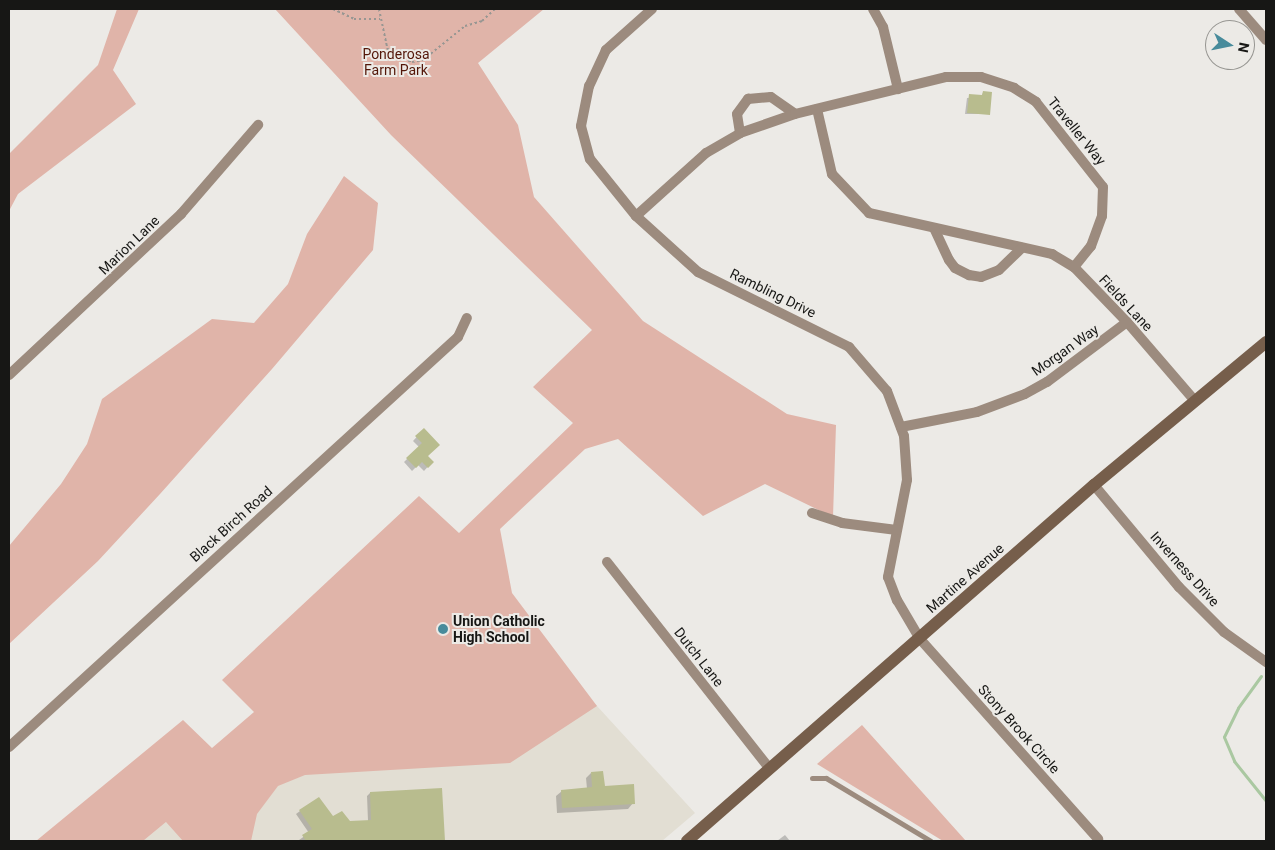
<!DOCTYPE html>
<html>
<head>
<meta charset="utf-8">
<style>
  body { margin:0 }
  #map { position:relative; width:1275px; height:850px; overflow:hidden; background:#eceae6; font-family:Roboto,sans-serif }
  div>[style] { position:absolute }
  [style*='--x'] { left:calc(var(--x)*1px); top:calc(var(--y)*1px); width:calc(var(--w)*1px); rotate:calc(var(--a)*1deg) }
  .built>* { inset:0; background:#e2ded3 }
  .green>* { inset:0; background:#e0b4a9 }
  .shadow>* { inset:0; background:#0003 }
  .stream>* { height:3px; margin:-1.5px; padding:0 1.5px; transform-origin:1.5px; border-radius:1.5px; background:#aac8a1 }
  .building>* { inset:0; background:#b8bc8e }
  .path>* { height:2px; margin-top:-1px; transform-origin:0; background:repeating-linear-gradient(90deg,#979692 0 2.5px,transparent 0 5px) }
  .service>* { height:5px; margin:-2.5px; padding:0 2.5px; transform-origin:2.5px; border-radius:2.5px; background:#9c8b7e }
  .minor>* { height:10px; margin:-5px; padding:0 5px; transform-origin:5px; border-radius:5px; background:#9c8b7e }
  .secondary>* { height:12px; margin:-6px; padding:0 6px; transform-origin:6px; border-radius:6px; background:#765e4b }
  .dots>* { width:14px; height:14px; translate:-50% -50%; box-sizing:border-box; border:2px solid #eceae6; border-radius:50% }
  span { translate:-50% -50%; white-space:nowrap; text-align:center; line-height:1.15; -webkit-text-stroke:4px #eceae6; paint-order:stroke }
  .park-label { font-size:14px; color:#531608 }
  .street-label { font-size:14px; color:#171715 }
  .poi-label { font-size:14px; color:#171715; font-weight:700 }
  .left { translate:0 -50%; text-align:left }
  .frame { position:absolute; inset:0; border:10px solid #171715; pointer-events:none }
  .north { position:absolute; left:1205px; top:20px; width:50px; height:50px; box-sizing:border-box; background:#eceae6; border:1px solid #979692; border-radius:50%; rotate:101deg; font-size:14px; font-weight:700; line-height:20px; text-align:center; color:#171715 }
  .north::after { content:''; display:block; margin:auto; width:18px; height:22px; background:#488b9b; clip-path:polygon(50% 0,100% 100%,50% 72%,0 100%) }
</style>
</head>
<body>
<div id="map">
  <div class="built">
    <div style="clip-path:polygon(427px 553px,597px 706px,695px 813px,662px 841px,143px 841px,166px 822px)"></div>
  </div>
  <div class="green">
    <div style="clip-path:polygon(117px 9px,139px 9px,113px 70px,136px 104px,18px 194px,9px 211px,9px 154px,98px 65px)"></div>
    <div style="clip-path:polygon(275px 9px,544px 9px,478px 63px,518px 125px,534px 197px,643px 321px,787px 414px,836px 425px,833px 517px,765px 484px,703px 516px,618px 439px,585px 449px,500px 529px,512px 593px,597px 706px,510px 763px,305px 775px,278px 786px,257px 814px,251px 841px,183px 841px,166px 822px,143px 841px,36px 841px,183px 720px,212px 748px,254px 712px,222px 680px,419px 496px,459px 533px,573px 423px,533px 387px,592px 330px,391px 135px)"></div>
    <div style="clip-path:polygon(344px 176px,378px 203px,373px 250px,272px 369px,160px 494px,98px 561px,9px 644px,9px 546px,61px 484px,87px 444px,102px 399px,212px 319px,254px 323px,288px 284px,307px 234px)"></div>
    <div style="clip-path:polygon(862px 725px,966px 841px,967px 841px,943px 841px,817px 764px)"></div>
  </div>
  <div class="shadow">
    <div style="clip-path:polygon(983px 93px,989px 114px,965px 114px,967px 98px,981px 97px)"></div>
    <div style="clip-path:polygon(424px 429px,426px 456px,432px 462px,424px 471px,418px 465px,412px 471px,404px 462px,419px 447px,413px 441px)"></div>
    <div style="clip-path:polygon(591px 773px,604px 787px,633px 803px,628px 809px,557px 813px,556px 796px,562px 791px,587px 789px,586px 778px)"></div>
    <div style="clip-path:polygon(440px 789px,443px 841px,299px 840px,309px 833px,296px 814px,300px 811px,349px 822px,368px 821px,367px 796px,370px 793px)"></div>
    <div style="clip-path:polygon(785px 835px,790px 841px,777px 841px)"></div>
  </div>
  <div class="stream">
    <div style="--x:1261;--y:676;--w:39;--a:126"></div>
    <div style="--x:1238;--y:708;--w:32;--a:116"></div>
    <div style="--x:1224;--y:737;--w:26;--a:67"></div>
    <div style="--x:1234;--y:761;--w:51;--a:51.3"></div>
  </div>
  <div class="building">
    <div style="clip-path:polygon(983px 91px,992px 92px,990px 115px,967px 113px,969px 94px,982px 95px)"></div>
    <div style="clip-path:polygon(424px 428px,440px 445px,428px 456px,434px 462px,428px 468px,422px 462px,416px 468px,406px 458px,422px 443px,415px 436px)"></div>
    <div style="clip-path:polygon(603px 771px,605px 786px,634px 784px,635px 804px,562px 808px,561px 790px,592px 787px,591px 772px)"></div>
    <div style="clip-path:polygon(442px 788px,445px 841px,306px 841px,302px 835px,312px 829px,299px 810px,319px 797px,333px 816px,342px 811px,350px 821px,371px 820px,370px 792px)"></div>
  </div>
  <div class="path">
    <div style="--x:333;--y:9;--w:23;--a:25"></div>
    <div style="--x:354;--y:19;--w:26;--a:0"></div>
    <div style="--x:379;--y:9;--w:40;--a:78"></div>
    <div style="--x:387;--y:48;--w:11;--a:49"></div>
    <div style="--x:394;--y:56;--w:19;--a:18"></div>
    <div style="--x:412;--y:62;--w:11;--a:-10"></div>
    <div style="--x:423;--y:60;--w:54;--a:-39"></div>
    <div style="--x:465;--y:26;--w:18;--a:-16"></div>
    <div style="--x:482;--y:21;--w:18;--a:-43"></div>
  </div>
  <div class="service">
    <div style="--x:812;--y:778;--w:14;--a:0"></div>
    <div style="--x:826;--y:778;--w:122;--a:31"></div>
  </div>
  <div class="minor">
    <div style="--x:652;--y:9;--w:62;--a:138.3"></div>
    <div style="--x:606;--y:50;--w:40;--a:115"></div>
    <div style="--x:589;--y:86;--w:41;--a:101.3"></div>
    <div style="--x:581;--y:126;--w:34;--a:75"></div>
    <div style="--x:590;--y:159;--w:73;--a:51.1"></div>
    <div style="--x:636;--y:216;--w:84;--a:42.1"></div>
    <div style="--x:698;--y:272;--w:169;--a:26.4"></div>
    <div style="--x:849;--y:347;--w:58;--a:49.2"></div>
    <div style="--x:887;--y:391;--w:48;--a:69.3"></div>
    <div style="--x:904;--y:436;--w:44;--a:86.1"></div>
    <div style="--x:907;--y:480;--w:99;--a:101.1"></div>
    <div style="--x:888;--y:577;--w:25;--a:69"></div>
    <div style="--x:897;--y:600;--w:45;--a:59.5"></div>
    <div style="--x:920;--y:639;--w:268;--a:48.3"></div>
    <div style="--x:873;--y:9;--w:21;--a:61"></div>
    <div style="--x:883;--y:27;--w:64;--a:76.4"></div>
    <div style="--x:1239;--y:9;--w:41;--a:48.9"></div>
    <div style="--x:817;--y:109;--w:67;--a:77"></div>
    <div style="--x:832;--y:174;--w:54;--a:46.5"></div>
    <div style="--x:869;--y:213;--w:188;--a:12.6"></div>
    <div style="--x:1052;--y:254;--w:26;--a:31"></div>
    <div style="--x:1074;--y:267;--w:76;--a:46.1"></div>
    <div style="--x:1127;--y:322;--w:104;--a:49.3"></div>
    <div style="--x:740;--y:133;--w:19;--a:-99"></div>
    <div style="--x:737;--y:114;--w:19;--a:-54"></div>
    <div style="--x:748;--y:99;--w:23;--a:-5"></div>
    <div style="--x:771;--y:97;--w:29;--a:35"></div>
    <div style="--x:636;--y:216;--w:94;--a:-42"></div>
    <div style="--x:706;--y:153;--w:39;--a:-30"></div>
    <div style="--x:740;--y:133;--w:58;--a:-19.1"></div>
    <div style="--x:795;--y:114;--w:155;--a:-13.8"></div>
    <div style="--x:946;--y:77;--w:35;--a:0"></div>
    <div style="--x:981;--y:77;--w:35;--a:18"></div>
    <div style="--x:1014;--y:88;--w:26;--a:32"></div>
    <div style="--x:1036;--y:102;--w:108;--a:51.8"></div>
    <div style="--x:1103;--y:187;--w:29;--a:92"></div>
    <div style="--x:1102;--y:216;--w:32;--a:110"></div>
    <div style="--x:1091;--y:246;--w:27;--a:129"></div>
    <div style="--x:934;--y:228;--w:35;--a:65"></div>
    <div style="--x:949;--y:260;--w:10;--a:53"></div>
    <div style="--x:955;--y:268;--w:16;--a:27"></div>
    <div style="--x:969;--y:275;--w:12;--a:9"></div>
    <div style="--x:981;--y:277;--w:19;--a:-21"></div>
    <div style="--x:999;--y:270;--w:32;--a:-44"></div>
    <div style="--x:9;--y:375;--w:236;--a:-43.1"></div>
    <div style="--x:181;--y:214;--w:118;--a:-49.1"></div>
    <div style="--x:901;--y:427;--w:77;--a:-11.2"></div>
    <div style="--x:977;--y:412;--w:51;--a:-20.6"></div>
    <div style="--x:1025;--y:394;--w:25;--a:-29"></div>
    <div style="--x:1047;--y:382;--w:100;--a:-36.9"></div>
    <div style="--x:1094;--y:485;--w:133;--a:50.2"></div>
    <div style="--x:1179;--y:587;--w:64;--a:45"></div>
    <div style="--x:1224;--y:632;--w:52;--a:35.5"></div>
    <div style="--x:812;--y:513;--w:32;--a:18"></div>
    <div style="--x:842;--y:523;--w:55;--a:7.3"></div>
    <div style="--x:607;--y:562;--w:263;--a:51.8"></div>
    <div style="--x:9;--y:747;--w:608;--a:-42.4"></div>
    <div style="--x:458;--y:337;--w:21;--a:-65"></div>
  </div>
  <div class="secondary">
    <div style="--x:687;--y:841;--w:541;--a:-41.18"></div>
    <div style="--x:1094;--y:485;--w:224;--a:-39.7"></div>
  </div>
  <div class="dots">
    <div style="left:443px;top:629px;background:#488b9b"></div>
  </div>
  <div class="park-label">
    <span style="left:396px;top:62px">Ponderosa<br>Farm Park</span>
  </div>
  <div class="street-label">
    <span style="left:1077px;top:131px;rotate:51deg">Traveller Way</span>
    <span style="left:129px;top:245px;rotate:-44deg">Marion Lane</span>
    <span style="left:773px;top:293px;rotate:26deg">Rambling Drive</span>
    <span style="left:1126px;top:303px;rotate:47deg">Fields Lane</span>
    <span style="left:1065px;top:350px;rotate:-35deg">Morgan Way</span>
    <span style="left:231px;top:524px;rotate:-42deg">Black Birch Road</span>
    <span style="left:1185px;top:569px;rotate:48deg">Inverness Drive</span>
    <span style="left:965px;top:578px;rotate:-41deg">Martine Avenue</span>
    <span style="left:699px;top:657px;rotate:52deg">Dutch Lane</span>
    <span style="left:1019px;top:729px;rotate:48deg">Stony Brook Circle</span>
  </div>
  <div class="poi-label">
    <span class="left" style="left:453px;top:629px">Union Catholic<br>High School</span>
  </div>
  <div class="frame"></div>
  <div class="north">N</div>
</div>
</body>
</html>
